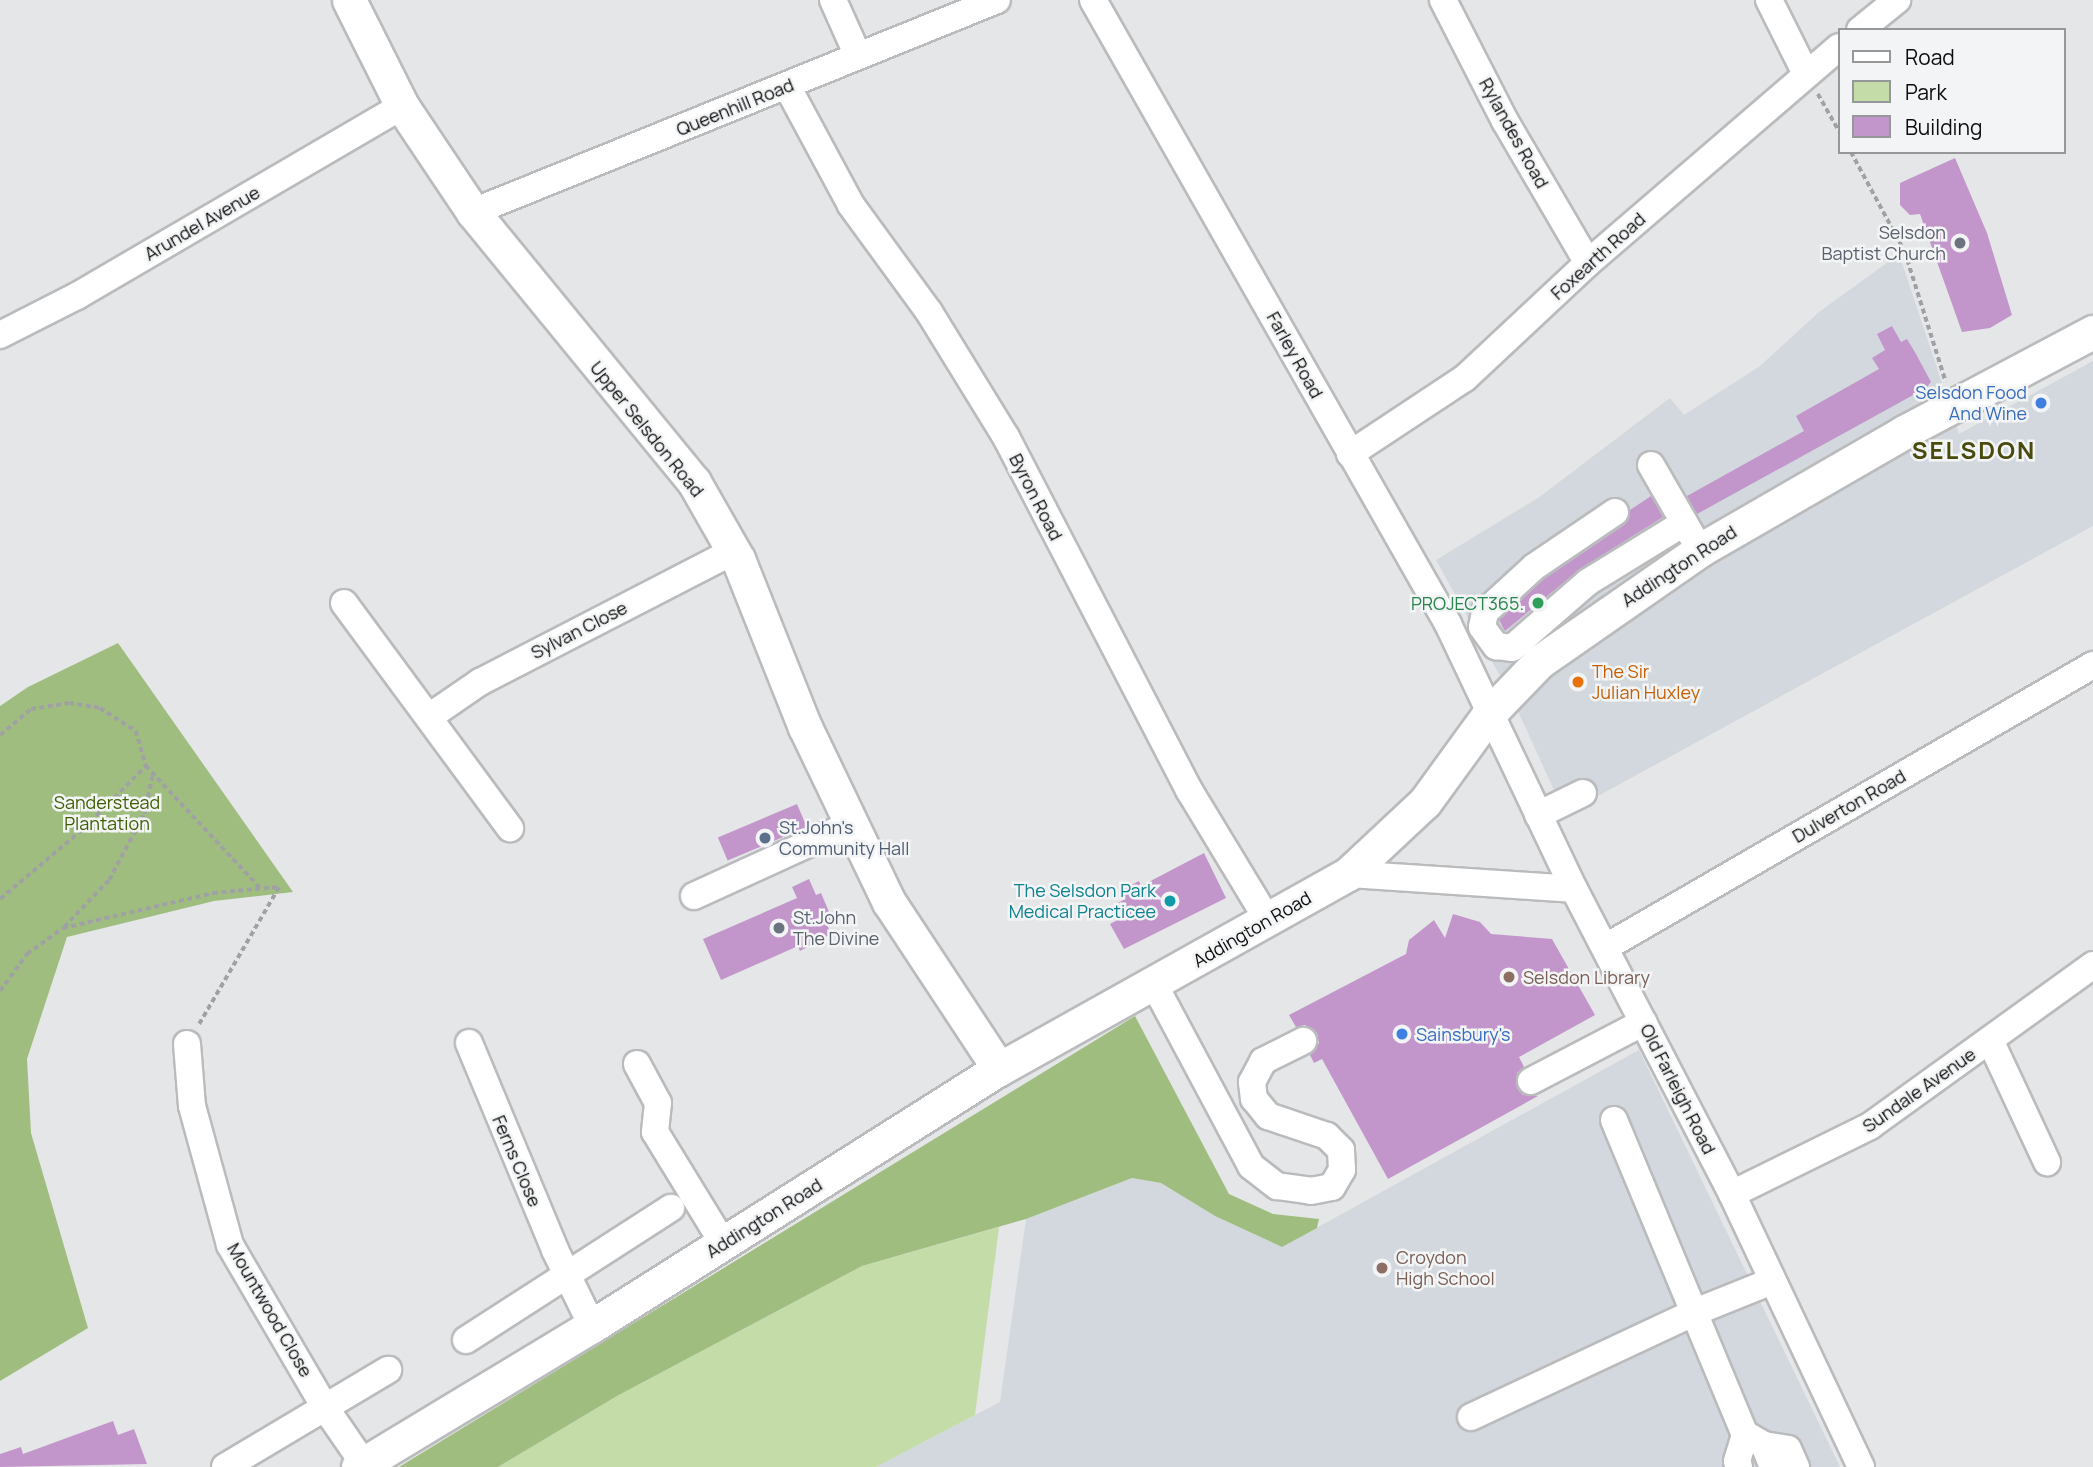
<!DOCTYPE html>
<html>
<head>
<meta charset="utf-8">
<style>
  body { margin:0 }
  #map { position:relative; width:2093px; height:1467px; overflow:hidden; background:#e5e6e8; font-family:Manrope,sans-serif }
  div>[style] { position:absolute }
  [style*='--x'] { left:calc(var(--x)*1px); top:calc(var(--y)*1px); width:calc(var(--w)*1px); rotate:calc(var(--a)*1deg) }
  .built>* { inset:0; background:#d2d8de }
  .green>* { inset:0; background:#c3dca8 }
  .forest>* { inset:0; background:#a0bd80 }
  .building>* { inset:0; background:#c296ca; transform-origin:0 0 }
  .path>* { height:3.5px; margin-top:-1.75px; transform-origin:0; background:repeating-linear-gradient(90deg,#a0a1a3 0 5px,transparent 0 8.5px) }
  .roads { filter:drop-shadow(2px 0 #babbbd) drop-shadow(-2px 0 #babbbd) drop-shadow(0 2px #babbbd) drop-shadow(0 -2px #babbbd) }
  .minor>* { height:26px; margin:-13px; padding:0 13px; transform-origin:13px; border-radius:13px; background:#fff }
  .major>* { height:33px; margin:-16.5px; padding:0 16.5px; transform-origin:16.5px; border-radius:16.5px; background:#fff }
  .dots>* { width:19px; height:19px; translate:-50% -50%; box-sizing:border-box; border:4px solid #f3f4f5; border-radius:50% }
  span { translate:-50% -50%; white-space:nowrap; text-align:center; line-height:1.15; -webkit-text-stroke:5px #f3f4f5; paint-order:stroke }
  .street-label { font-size:18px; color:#0b0c0c }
  .worship-label { font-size:18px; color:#5b616d }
  .right { translate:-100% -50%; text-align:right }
  .left { translate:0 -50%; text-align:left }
  .shop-label { font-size:18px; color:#366cbe }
  .leisure-label { font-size:18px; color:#27864d }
  .food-label { font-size:18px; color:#c56008 }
  .park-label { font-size:18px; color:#3e5f00 }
  .service-label { font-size:18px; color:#4e5e75 }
  .culture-label { font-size:18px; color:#0d838f }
  .education-label { font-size:18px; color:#785e54 }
  .district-label { font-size:24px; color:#494b0d; font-weight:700; letter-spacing:2px }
  .legend { position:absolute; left:1838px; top:28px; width:228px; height:126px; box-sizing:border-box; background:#f3f4f5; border:2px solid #969798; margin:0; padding:9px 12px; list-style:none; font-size:21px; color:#0b0c0c }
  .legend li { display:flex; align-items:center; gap:14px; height:35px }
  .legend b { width:35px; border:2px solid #969798 }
</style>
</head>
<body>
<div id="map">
  <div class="built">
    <div style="clip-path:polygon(1899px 254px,1959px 434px,2093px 361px,2093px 526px,1565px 814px,1510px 694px,1436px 560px,1538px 498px,1670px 398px,1684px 415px,1760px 366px,1819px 312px)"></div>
    <div style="clip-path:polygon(1639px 1050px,1840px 1467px,876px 1467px,1000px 1402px,1026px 1219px,1132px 1178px,1161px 1183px,1215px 1216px,1282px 1247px)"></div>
  </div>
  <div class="green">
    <div style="clip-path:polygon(999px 1227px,975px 1415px,876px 1467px,498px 1467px,617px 1396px,862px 1266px)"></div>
  </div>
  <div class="forest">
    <div style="clip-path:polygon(118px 643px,293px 892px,214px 901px,67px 937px,27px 1059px,31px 1133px,88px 1328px,0 1381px,0 706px,28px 687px)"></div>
    <div style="clip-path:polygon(1135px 1016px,1229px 1194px,1273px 1214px,1319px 1219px,1317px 1228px,1282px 1247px,1215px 1216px,1161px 1183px,1132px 1178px,1026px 1219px,862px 1266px,617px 1396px,498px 1467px,399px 1467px)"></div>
  </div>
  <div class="building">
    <div style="clip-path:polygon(1955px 158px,1987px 233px,2012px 315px,1990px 328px,1962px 332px,1920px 214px,1910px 215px,1900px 205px,1900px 183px)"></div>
    <div style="clip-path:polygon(1892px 326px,1901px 342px,1907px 339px,1916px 354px,1931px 382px,1926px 388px,1697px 514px,1687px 496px,1804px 431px,1796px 416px,1879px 369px,1872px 358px,1885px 350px,1877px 334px)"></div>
    <div style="clip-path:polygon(1651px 496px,1663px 517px,1580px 569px,1505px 631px,1499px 620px,1544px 579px,1624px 525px,1630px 510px)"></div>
    <div style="left:797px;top:804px;width:25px;height:86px;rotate:67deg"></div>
    <div style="clip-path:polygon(1204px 853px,1226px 898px,1124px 949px,1110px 924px,1125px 916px,1118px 903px,1125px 899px,1120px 891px,1139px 881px,1141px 886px)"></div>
    <div style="clip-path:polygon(809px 879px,816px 895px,821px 893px,832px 919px,826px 922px,831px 934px,800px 951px,798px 946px,721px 980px,703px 939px,797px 898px,792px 887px)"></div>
    <div style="clip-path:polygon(1453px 914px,1480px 922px,1491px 934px,1552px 939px,1595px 1015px,1519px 1057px,1524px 1067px,1517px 1073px,1517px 1088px,1523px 1095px,1538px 1096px,1388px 1179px,1322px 1059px,1314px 1063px,1310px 1055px,1319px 1043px,1317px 1033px,1305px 1025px,1296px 1027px,1289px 1015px,1406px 954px,1409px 940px,1434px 920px,1445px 938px)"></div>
    <div style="clip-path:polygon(113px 1421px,118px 1435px,134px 1429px,147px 1464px,0 1467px,0 1454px,21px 1447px,23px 1454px)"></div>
  </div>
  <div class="path">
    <div style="--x:1818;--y:94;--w:43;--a:60.4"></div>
    <div style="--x:1851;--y:152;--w:114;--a:61.6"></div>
    <div style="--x:1905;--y:252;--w:136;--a:72.5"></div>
    <div style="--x:0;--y:735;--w:40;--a:-40"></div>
    <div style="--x:31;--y:709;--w:38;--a:-9"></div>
    <div style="--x:69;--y:703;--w:31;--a:9"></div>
    <div style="--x:100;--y:708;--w:43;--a:32.6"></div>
    <div style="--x:136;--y:731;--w:36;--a:74"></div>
    <div style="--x:146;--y:766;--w:168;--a:46.9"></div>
    <div style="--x:0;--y:899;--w:110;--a:-40.2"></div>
    <div style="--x:84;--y:828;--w:88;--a:-45"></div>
    <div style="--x:64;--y:927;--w:65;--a:-46.2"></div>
    <div style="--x:109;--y:880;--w:75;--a:-62.1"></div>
    <div style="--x:144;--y:814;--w:42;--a:-77.6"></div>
    <div style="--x:0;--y:991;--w:46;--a:-53.9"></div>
    <div style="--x:27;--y:954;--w:44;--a:-35.8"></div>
    <div style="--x:63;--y:928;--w:154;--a:-13.1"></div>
    <div style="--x:213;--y:893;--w:66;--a:-5.2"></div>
    <div style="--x:199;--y:1024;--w:159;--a:-59.7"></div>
  </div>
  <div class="roads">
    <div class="minor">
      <div style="--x:833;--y:0;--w:61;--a:65.9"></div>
      <div style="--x:1093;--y:0;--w:718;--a:60.36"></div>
      <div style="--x:1448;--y:624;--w:293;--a:64.6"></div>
      <div style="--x:1574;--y:889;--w:343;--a:62.6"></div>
      <div style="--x:1732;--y:1194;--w:302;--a:64.7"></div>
      <div style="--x:1443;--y:0;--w:136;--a:62.9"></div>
      <div style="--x:1505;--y:121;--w:164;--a:59.7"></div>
      <div style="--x:1769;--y:0;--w:83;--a:63.4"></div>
      <div style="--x:1860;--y:30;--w:48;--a:-39"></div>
      <div style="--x:787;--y:86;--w:135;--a:61.7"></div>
      <div style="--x:851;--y:205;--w:132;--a:53.9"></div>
      <div style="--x:929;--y:312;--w:147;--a:58.4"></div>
      <div style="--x:1006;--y:437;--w:398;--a:62.6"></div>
      <div style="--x:1189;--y:790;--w:151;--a:58.8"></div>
      <div style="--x:473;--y:212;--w:565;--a:-22.03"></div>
      <div style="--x:0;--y:335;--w:86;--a:-26.9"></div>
      <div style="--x:77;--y:296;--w:376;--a:-30.3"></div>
      <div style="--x:1350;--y:454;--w:138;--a:-33.5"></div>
      <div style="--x:1465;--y:378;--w:168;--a:-43.1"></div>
      <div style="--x:1588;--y:263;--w:331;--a:-40.7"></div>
      <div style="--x:1651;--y:465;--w:82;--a:60"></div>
      <div style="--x:1615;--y:512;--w:98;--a:145.8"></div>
      <div style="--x:1534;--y:567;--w:67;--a:137.4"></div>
      <div style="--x:1485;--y:612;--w:15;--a:101"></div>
      <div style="--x:1482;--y:627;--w:24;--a:54"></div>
      <div style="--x:1496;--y:646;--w:16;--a:7"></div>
      <div style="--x:1512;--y:648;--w:101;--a:-41"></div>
      <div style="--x:1588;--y:582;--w:113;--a:-31.6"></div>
      <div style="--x:344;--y:603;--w:280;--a:53.6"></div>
      <div style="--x:429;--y:717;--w:62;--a:-34.5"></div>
      <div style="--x:480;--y:682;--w:286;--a:-27.3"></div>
      <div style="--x:1538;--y:815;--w:50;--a:-26.1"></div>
      <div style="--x:1348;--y:874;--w:226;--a:3.8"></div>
      <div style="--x:694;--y:896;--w:173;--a:-24.6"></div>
      <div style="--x:1606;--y:947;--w:563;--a:-30.07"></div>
      <div style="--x:1155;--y:986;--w:204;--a:61.9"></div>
      <div style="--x:1251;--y:1166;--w:33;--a:38"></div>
      <div style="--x:1277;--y:1186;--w:34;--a:8"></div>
      <div style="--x:1311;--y:1191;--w:21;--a:-11"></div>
      <div style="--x:1332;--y:1187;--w:20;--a:-60"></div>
      <div style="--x:1342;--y:1170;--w:20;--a:-93"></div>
      <div style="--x:1341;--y:1150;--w:20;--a:-135"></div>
      <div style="--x:1327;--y:1136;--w:62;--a:-161.3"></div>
      <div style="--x:1268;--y:1116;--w:22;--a:-129"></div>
      <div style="--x:1254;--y:1099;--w:17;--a:-97"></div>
      <div style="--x:1252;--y:1082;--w:24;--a:-62"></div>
      <div style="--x:1263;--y:1061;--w:45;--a:-26.6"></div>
      <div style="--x:1990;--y:1040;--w:135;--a:65"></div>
      <div style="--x:469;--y:1043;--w:224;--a:67.4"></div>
      <div style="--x:555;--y:1250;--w:85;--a:64"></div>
      <div style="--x:187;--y:1044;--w:62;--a:85.4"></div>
      <div style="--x:192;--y:1106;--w:144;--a:74.7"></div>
      <div style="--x:230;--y:1245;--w:190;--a:59.7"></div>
      <div style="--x:326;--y:1409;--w:67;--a:55.4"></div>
      <div style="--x:637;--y:1064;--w:44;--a:61.7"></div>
      <div style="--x:658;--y:1103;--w:29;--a:96"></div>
      <div style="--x:655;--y:1132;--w:130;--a:58.5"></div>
      <div style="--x:1531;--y:1081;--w:127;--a:-27.6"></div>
      <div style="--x:1614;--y:1120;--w:340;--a:67.4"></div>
      <div style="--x:1745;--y:1434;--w:22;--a:30"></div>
      <div style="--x:1764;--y:1445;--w:24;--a:68"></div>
      <div style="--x:1732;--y:1194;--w:154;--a:-26.2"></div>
      <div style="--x:1870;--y:1126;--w:275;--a:-35.8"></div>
      <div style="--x:466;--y:1340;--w:244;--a:-32.8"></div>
      <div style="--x:1471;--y:1417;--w:247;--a:-25.1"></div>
      <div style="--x:1695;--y:1312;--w:83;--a:-21.9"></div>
      <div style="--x:1764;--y:1445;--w:24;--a:9"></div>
      <div style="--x:1788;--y:1449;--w:20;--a:66"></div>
      <div style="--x:225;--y:1467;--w:190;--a:-30.8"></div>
      <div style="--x:1739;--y:1467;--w:6;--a:-108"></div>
      <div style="--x:1737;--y:1461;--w:28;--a:-73"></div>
    </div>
    <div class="major">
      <div style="--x:349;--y:0;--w:119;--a:63.4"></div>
      <div style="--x:402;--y:106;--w:128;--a:56.2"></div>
      <div style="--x:473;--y:212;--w:349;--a:50.7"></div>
      <div style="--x:694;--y:482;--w:89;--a:60.3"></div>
      <div style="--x:738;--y:559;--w:181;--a:68.3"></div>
      <div style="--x:805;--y:727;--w:194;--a:64.4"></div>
      <div style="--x:889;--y:902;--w:200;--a:56.6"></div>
      <div style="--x:358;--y:1467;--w:273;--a:-31.1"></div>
      <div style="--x:592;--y:1326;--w:481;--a:-32.3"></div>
      <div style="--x:999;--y:1069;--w:400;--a:-29.2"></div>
      <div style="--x:1348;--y:874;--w:105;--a:-43.1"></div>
      <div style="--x:1425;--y:802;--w:109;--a:-54"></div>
      <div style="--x:1489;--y:714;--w:72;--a:-46.1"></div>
      <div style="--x:1539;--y:662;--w:196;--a:-34.8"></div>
      <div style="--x:1700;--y:550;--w:236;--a:-30"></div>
      <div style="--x:1904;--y:432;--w:214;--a:-27.9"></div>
    </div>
  </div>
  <div class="dots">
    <div style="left:1960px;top:243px;background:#6b7280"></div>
    <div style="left:2041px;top:403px;background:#3f7fe0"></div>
    <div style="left:1538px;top:603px;background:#2e9e5b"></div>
    <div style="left:1578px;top:682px;background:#e8710a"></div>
    <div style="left:765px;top:838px;background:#5c6f8a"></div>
    <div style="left:1170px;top:901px;background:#0f9aa8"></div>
    <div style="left:779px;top:928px;background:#6b7280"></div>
    <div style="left:1509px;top:977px;background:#8d6e63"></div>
    <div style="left:1402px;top:1034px;background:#3f7fe0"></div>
    <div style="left:1382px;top:1268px;background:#8d6e63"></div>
  </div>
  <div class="street-label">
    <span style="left:735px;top:107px;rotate:-22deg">Queenhill Road</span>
    <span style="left:1514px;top:133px;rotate:61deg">Rylandes Road</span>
    <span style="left:202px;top:223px;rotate:-30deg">Arundel Avenue</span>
    <span style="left:1598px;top:256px;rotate:-42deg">Foxearth Road</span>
    <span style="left:1295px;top:355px;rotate:61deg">Farley Road</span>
    <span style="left:647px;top:429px;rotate:51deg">Upper Selsdon Road</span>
    <span style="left:1036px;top:497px;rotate:63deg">Byron Road</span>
    <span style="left:1679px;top:566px;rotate:-33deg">Addington Road</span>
    <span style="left:579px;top:630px;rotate:-27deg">Sylvan Close</span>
    <span style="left:1849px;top:806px;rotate:-30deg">Dulverton Road</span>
    <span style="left:1252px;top:929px;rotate:-30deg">Addington Road</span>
    <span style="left:1678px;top:1089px;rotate:63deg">Old Farleigh Road</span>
    <span style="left:1919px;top:1090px;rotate:-35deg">Sundale Avenue</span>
    <span style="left:517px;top:1161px;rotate:67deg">Ferns Close</span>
    <span style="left:764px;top:1218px;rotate:-32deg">Addington Road</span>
    <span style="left:270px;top:1310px;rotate:60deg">Mountwood Close</span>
  </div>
  <div class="worship-label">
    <span class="right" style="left:1946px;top:243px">Selsdon<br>Baptist Church</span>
    <span class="left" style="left:793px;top:928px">St.John<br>The Divine</span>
  </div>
  <div class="shop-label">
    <span class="right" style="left:2027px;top:403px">Selsdon Food<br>And Wine</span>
    <span class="left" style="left:1416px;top:1034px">Sainsbury's</span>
  </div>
  <div class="leisure-label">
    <span class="right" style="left:1524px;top:603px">PROJECT365.</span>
  </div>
  <div class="food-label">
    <span class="left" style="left:1592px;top:682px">The Sir<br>Julian Huxley</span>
  </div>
  <div class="park-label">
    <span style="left:107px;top:813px">Sanderstead<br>Plantation</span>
  </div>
  <div class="service-label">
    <span class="left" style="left:779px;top:838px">St.John's<br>Community Hall</span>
  </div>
  <div class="culture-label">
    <span class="right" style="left:1156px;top:901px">The Selsdon Park<br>Medical Practicee</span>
  </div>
  <div class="education-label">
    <span class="left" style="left:1523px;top:977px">Selsdon Library</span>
    <span class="left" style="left:1396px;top:1268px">Croydon<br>High School</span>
  </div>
  <div class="district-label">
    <span style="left:1974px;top:450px">SELSDON</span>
  </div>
  <ul class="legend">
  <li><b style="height:9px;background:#fff"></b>Road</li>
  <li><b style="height:19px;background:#c3dca8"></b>Park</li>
  <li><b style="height:19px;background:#c296ca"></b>Building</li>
  </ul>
</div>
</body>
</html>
